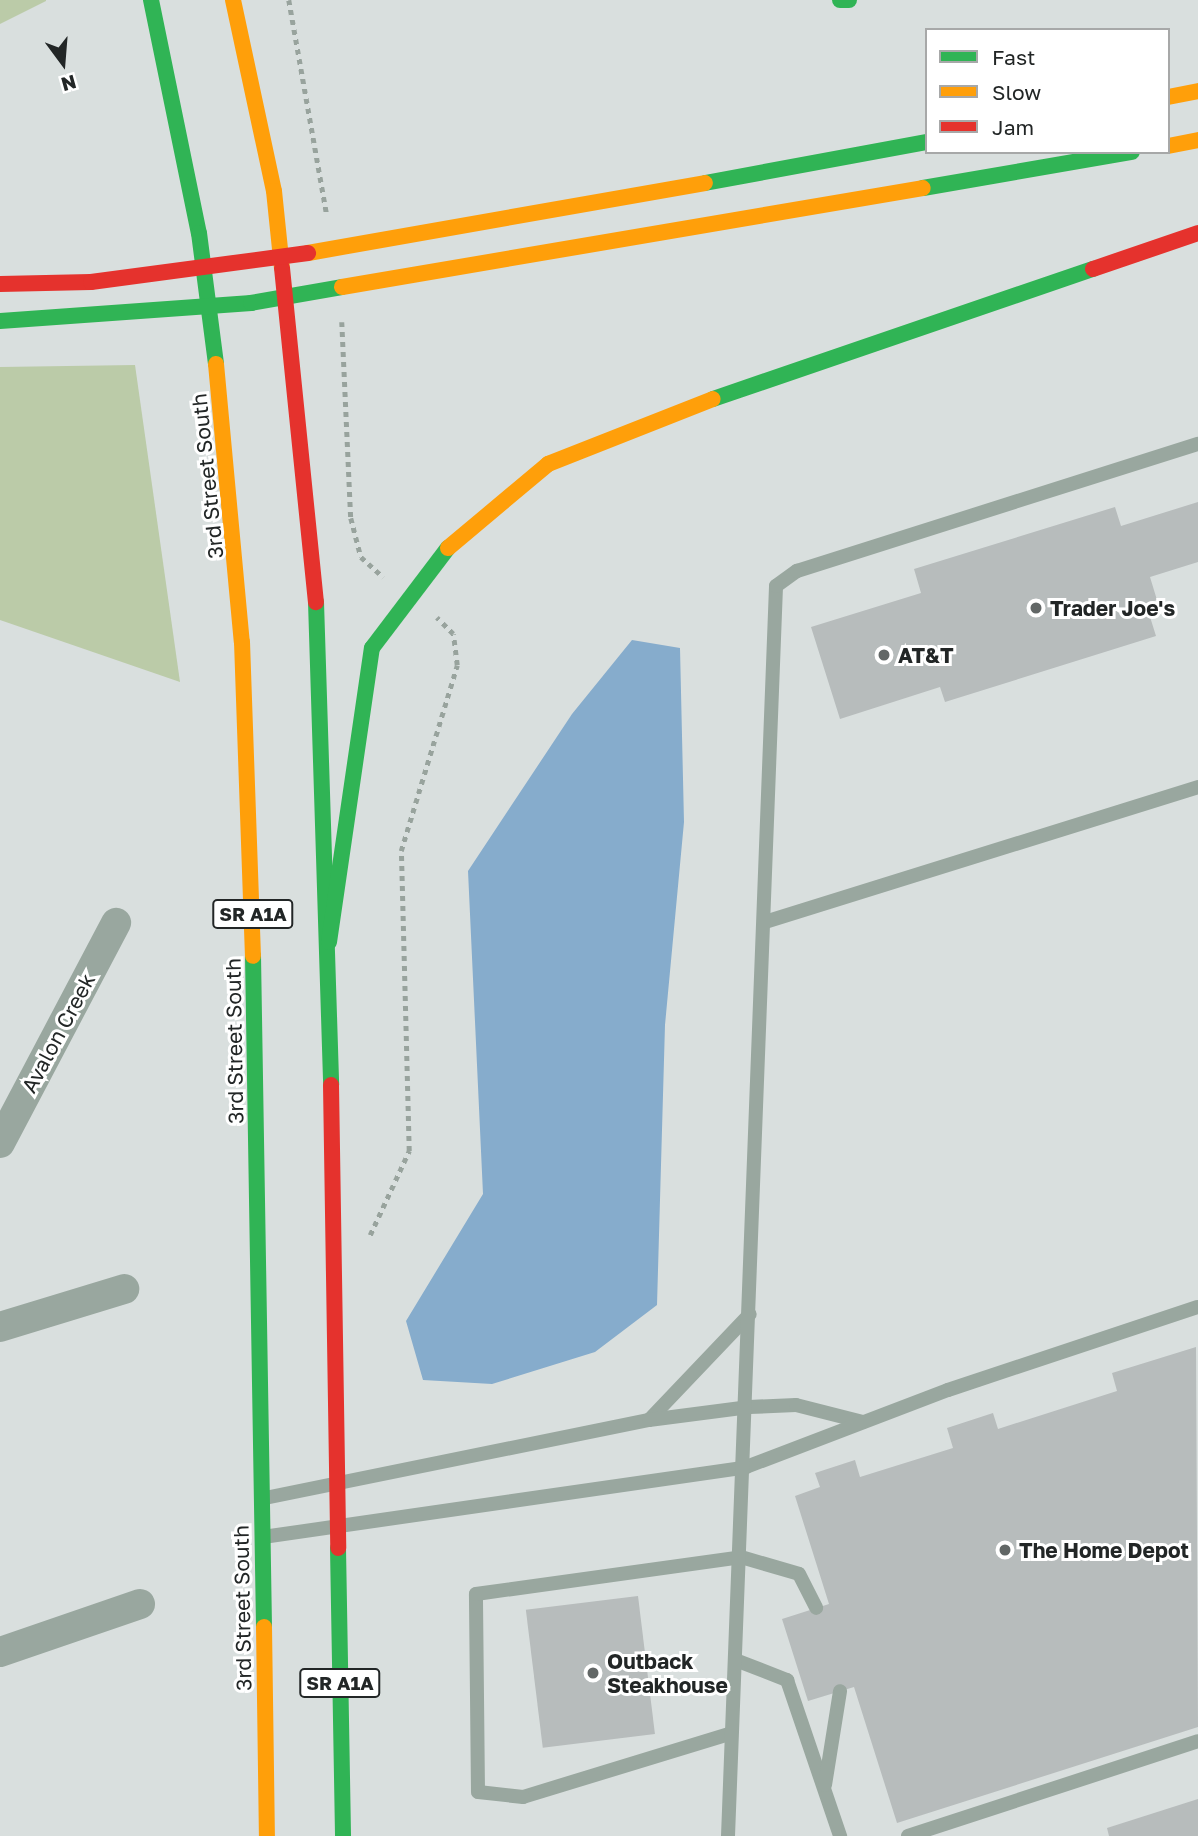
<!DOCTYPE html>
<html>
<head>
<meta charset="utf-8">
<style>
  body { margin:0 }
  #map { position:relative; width:1198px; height:1836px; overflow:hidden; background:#d9dfde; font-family:"Golos Text",sans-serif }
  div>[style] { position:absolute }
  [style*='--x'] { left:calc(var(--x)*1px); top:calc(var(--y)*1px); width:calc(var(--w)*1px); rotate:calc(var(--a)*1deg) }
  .forest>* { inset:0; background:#bbcba8 }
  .water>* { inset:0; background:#86accc }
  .building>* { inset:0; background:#b7bcbc; transform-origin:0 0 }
  .path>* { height:4.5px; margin-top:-2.25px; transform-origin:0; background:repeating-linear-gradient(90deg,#98a39d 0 5px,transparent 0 10px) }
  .lane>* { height:14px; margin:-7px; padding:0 7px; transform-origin:7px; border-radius:7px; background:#99a79f }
  .street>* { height:30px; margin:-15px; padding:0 15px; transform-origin:15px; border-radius:15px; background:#99a79f }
  .fast>* { height:16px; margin:-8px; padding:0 8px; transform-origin:8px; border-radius:8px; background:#30b455 }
  .slow>* { height:16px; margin:-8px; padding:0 8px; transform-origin:8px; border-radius:8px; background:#ff9f0a }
  .jam>* { height:16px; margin:-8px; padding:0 8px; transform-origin:8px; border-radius:8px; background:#e5322d }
  .dots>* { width:19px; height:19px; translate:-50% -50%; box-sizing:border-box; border:4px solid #fff; border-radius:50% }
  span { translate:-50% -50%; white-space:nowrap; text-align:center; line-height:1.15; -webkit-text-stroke:6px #fff; paint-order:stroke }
  .shield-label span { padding:2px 5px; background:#fff; border:2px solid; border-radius:5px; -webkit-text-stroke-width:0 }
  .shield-label { font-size:19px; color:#222626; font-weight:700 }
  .street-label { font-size:21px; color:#222626 }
  .poi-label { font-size:21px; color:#222626; font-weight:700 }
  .left { translate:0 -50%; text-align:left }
  .legend { position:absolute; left:925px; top:28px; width:245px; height:126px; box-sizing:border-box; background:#fff; border:2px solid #a7a8a8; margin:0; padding:9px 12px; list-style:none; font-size:21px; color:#222626 }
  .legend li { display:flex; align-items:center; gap:14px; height:35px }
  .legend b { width:35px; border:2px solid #a7a8a8 }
  .north { position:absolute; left:28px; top:28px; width:70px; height:70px; -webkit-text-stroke:5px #fff; paint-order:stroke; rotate:164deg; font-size:19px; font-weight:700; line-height:28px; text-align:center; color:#222626 }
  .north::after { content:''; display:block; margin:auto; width:24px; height:32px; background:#222626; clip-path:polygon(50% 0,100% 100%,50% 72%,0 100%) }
</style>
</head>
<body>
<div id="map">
  <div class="forest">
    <div style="clip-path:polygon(0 0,46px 0,46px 1px,0 24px)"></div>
    <div style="clip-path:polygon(135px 365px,180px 682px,0 620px,0 367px)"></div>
  </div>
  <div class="water">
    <div style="clip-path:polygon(632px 640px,680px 648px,684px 822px,665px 1025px,657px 1305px,595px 1352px,492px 1384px,423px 1380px,406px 1321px,483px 1194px,468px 871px,572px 714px)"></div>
  </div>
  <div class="building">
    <div style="clip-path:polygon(1198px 502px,1198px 562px,1150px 577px,1157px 600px,1146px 604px,1156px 636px,945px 702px,940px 687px,840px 719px,811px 627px,921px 593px,914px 569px,1115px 507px,1121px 526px)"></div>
    <div style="clip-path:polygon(1196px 1347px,1198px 1727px,897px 1823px,854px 1687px,808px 1701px,782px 1619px,829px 1604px,795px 1496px,820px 1487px,815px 1473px,855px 1460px,860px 1477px,953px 1448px,947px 1428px,993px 1413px,998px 1429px,1117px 1391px,1112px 1373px)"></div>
    <div style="left:638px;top:1596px;width:139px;height:113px;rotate:83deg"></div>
    <div style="clip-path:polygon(1198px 1799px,1198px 1836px,1109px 1836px,1107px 1828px)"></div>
  </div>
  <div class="path">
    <div style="--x:289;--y:0;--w:219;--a:80"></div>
    <div style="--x:342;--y:322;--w:196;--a:87.4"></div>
    <div style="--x:351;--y:518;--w:40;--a:75.6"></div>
    <div style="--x:361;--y:557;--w:30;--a:42"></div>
    <div style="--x:370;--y:1235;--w:93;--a:-65.1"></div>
    <div style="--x:409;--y:1151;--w:300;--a:-91.5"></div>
    <div style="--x:401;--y:851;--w:194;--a:-73.2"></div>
    <div style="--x:457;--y:665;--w:31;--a:-97"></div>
    <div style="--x:453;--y:634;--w:23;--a:-135"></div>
  </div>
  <div class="lane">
    <div style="--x:765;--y:922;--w:454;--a:-17.3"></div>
    <div style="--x:649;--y:1420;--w:146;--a:-46.4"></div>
    <div style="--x:265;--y:1498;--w:392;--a:-11.5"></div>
    <div style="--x:649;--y:1420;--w:101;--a:-7.4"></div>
    <div style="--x:749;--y:1407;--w:47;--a:-2.4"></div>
    <div style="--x:796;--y:1405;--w:69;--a:14.2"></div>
    <div style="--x:263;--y:1537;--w:488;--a:-8.2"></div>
    <div style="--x:746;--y:1467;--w:216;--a:-20.9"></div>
    <div style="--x:948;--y:1390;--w:263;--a:-18.4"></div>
    <div style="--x:738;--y:1661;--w:53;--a:21.2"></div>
    <div style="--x:787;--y:1680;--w:165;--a:71.2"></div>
    <div style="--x:729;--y:1734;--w:215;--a:163"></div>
    <div style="--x:523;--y:1797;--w:45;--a:-173.7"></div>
    <div style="--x:478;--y:1792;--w:198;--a:-90.6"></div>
    <div style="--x:476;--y:1594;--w:268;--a:-7.9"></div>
    <div style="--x:741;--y:1557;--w:60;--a:16.3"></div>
    <div style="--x:799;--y:1574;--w:38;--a:63"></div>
    <div style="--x:825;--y:1785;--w:95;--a:-80.9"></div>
    <div style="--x:728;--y:1836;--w:1251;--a:-87.8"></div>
    <div style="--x:776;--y:586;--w:26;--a:-36"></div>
    <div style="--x:797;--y:571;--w:421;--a:-17.6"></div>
    <div style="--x:908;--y:1836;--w:305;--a:-18.1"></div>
  </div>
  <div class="street">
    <div style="--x:0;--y:1143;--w:249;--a:-62.2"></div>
    <div style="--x:0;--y:1327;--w:130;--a:-17"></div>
    <div style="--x:0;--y:1652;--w:148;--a:-18.9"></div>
  </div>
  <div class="fast">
    <div style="--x:151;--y:0;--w:238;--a:78.4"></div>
    <div style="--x:199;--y:233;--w:132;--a:82.6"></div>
    <div style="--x:840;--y:0;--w:9;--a:0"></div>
    <div style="--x:705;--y:183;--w:226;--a:-10.5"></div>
    <div style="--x:923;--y:188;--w:212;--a:-9.8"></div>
    <div style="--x:0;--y:321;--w:252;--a:-4.1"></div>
    <div style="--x:251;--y:303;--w:92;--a:-10"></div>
    <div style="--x:713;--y:399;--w:402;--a:-18.9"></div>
    <div style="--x:316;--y:602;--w:483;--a:88.2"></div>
    <div style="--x:329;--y:942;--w:297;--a:-81.7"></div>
    <div style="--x:372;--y:648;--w:126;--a:-52.8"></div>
    <div style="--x:253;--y:956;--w:671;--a:89.06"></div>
    <div style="--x:338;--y:1548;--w:288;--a:89"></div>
  </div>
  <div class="slow">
    <div style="--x:233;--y:0;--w:195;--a:77.9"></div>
    <div style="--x:274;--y:191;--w:77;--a:84.1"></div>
    <div style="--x:1168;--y:97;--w:31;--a:-11"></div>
    <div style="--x:1168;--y:146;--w:31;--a:-11"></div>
    <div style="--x:308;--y:253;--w:403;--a:-10"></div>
    <div style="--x:342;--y:287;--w:589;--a:-9.67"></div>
    <div style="--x:216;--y:364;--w:279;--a:84.7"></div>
    <div style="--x:242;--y:642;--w:314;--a:88"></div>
    <div style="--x:448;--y:548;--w:131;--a:-40"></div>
    <div style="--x:548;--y:464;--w:177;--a:-21.5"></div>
    <div style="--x:264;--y:1627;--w:209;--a:89.2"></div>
  </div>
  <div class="jam">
    <div style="--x:282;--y:268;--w:336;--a:84.2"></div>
    <div style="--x:1093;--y:269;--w:111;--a:-18.9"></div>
    <div style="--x:0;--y:284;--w:91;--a:-1.3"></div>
    <div style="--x:91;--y:282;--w:219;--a:-7.6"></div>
    <div style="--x:331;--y:1085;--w:463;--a:89.1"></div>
  </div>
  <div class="dots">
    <div style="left:1036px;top:608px;background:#626766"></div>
    <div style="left:884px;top:655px;background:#626766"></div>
    <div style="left:1005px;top:1550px;background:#626766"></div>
    <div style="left:593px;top:1673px;background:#626766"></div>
  </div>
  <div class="shield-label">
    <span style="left:253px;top:914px">SR A1A</span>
    <span style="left:340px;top:1683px">SR A1A</span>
  </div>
  <div class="street-label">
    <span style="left:207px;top:476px;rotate:-96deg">3rd Street South</span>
    <span style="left:58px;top:1033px;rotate:-62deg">Avalon Creek</span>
    <span style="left:234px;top:1041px;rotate:-91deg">3rd Street South</span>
    <span style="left:242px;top:1608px;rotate:-91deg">3rd Street South</span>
  </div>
  <div class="poi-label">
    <span class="left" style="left:1050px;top:608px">Trader Joe's</span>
    <span class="left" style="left:898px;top:655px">AT&amp;T</span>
    <span class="left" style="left:1019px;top:1550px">The Home Depot</span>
    <span class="left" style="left:607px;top:1673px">Outback<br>Steakhouse</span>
  </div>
  <ul class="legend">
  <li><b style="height:9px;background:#30b455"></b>Fast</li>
  <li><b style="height:9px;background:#ff9f0a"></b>Slow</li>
  <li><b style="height:9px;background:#e5322d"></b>Jam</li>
  </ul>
  <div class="north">N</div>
</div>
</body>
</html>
